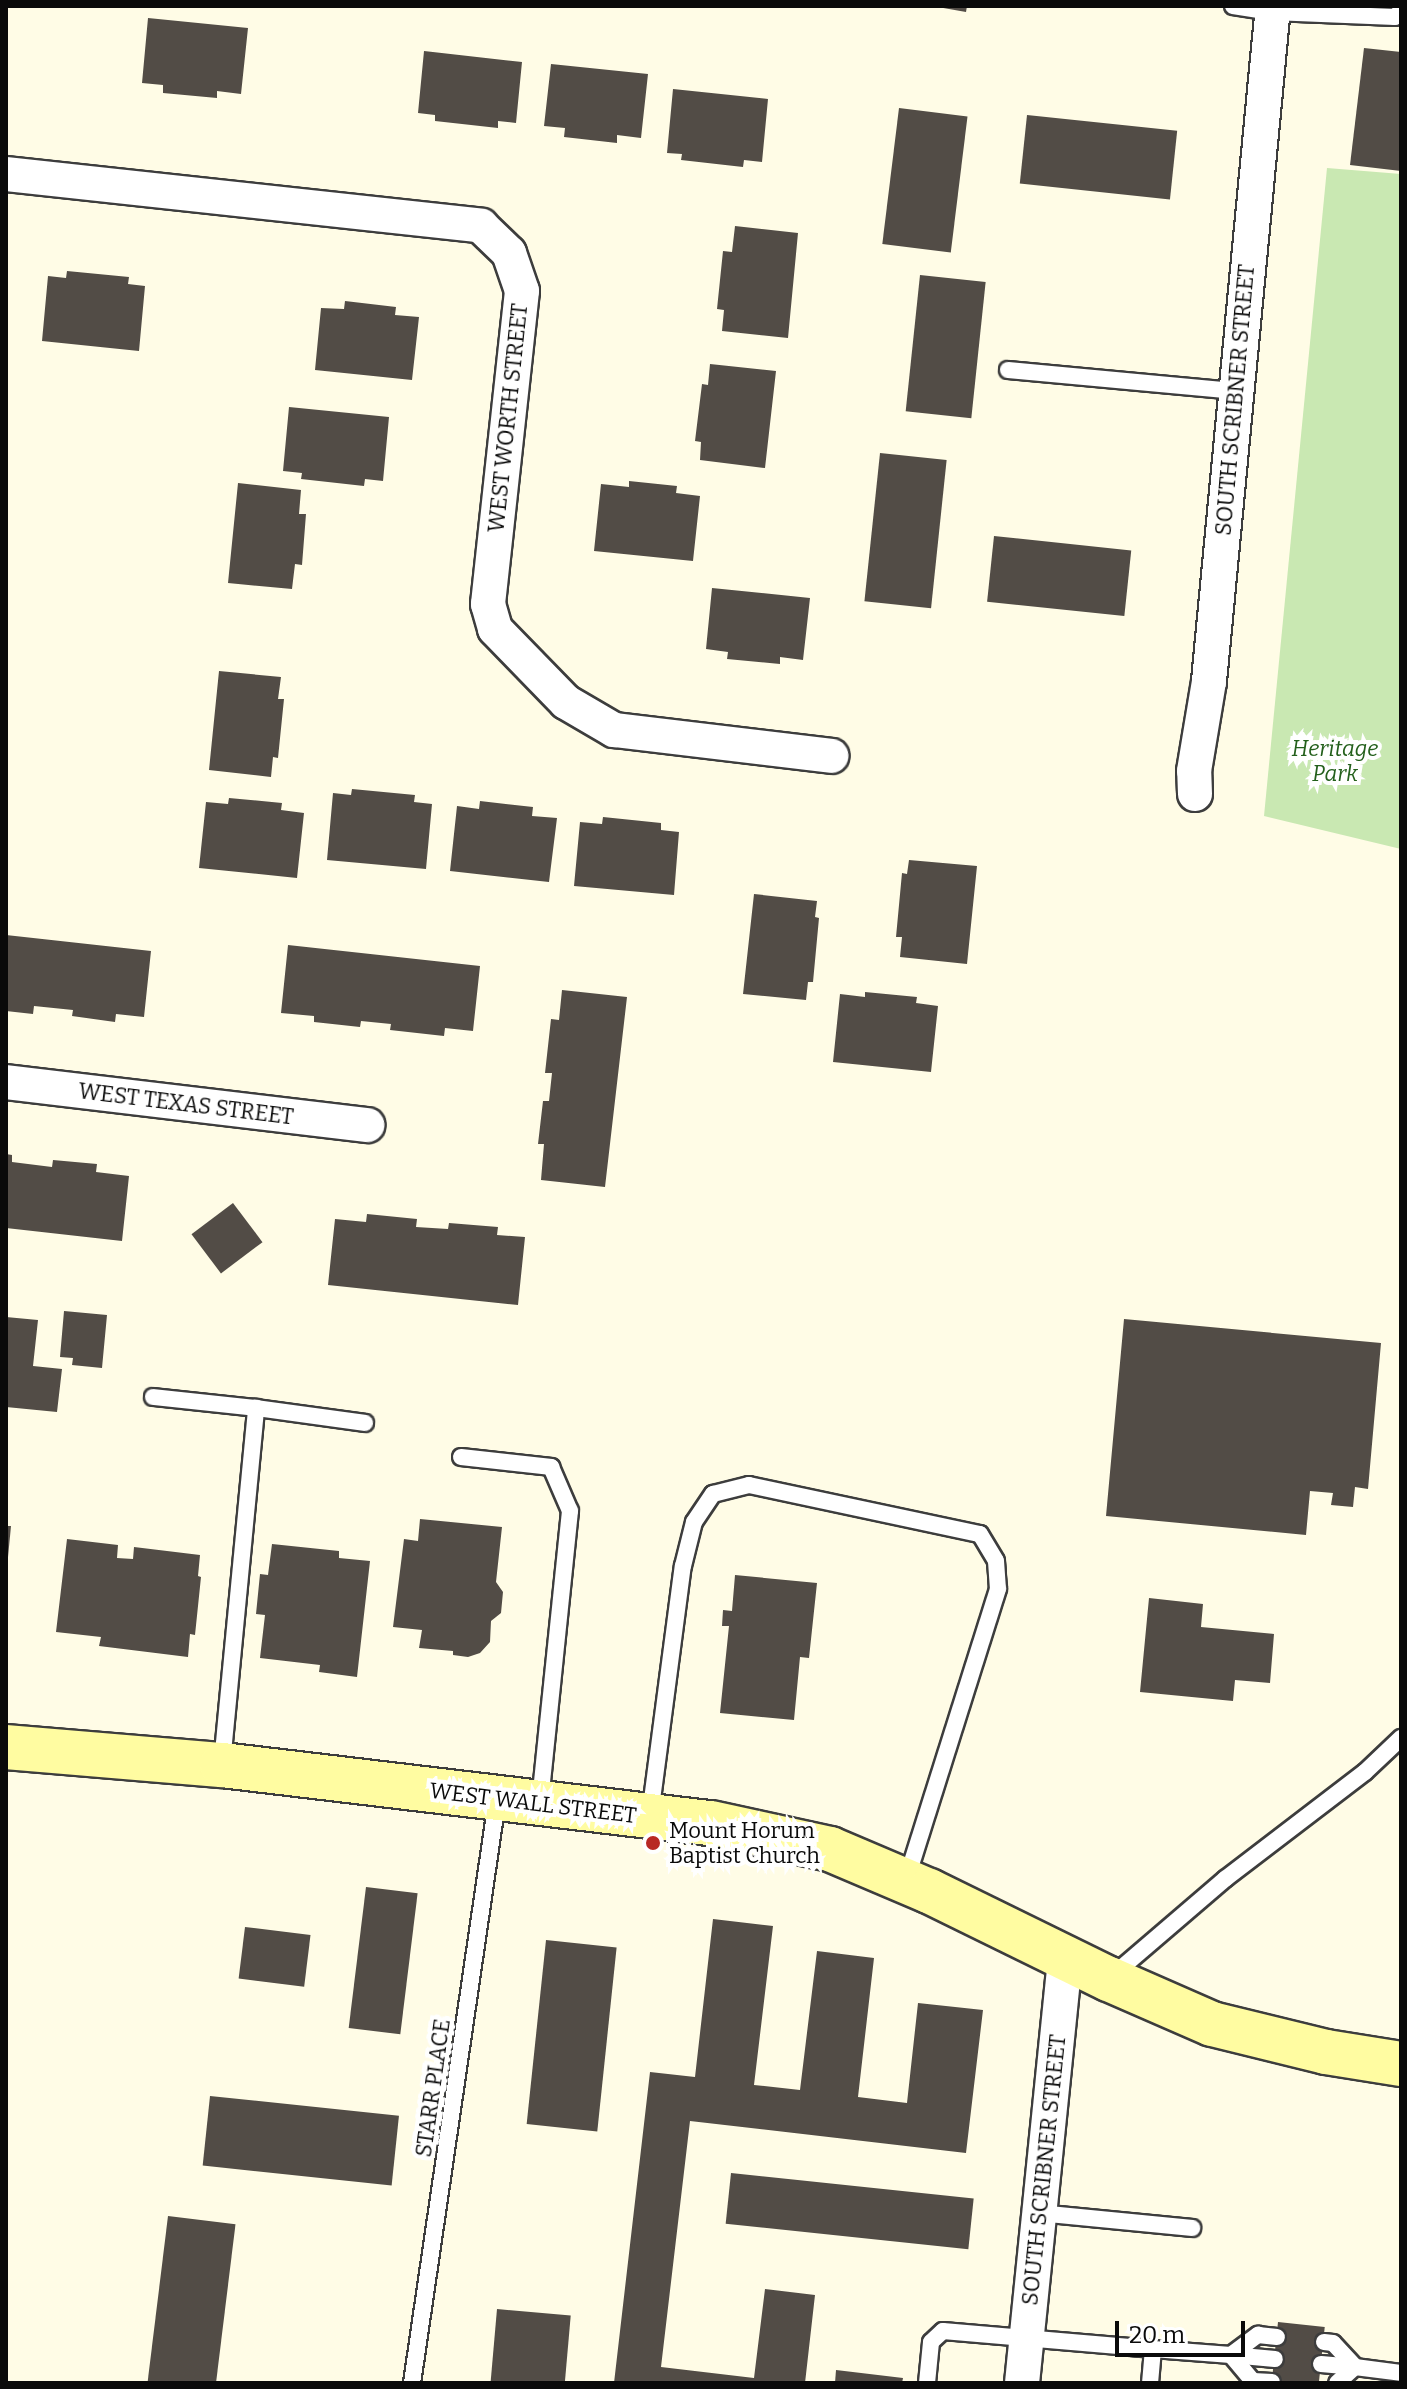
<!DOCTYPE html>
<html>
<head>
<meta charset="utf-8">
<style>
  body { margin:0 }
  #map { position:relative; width:1407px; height:2389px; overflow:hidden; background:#fffce6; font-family:Bitter,serif }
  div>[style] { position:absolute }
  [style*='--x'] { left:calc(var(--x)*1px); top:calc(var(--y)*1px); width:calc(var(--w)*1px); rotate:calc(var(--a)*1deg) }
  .green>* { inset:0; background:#c9e8b2 }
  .building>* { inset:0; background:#524c46; transform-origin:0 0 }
  .roads { filter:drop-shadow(2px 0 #3d3d3d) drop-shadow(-2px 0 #3d3d3d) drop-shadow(0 2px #3d3d3d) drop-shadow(0 -2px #3d3d3d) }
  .lane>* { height:16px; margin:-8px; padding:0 8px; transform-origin:8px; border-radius:8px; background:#fff }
  .street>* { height:34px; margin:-17px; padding:0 17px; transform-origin:17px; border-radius:17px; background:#fff }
  .secondary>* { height:44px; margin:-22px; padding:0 22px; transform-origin:22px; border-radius:22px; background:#fffca1 }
  .dots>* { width:22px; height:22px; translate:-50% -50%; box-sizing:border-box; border:4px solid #fff; border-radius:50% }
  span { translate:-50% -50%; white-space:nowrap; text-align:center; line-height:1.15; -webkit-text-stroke:8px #fff; paint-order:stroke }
  .street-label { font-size:22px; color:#0a0a0a }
  .park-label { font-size:22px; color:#24601c; font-style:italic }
  .poi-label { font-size:22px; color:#0a0a0a }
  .left { translate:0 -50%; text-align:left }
  .frame { position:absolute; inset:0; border:8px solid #0a0a0a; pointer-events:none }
  .scale { position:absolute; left:1115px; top:2321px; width:130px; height:36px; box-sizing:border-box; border:4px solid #0a0a0a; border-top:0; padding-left:10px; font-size:24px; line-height:28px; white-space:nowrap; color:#0a0a0a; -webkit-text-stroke:6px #fff; paint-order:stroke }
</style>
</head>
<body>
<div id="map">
  <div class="green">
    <div style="clip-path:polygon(1327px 168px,1401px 174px,1401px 849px,1264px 816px)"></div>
  </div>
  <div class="building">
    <div style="clip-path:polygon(932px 6px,967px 6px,966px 12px)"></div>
    <div style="clip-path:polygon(148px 18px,248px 28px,241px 94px,217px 91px,217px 98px,163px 93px,163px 85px,142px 83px)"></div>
    <div style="clip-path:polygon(1364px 48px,1401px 52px,1401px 171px,1350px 165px)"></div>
    <div style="clip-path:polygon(424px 51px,522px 62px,516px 123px,498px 121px,498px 128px,435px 121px,435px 115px,418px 113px)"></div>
    <div style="clip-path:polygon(551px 64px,648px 74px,641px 138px,617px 135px,617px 143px,564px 137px,565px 128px,544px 126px)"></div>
    <div style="clip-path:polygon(673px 89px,768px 99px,762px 162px,744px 160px,743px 167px,681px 160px,682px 154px,667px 153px)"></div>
    <div style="left:899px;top:108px;width:69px;height:137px;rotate:7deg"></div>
    <div style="left:1027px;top:115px;width:151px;height:69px;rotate:6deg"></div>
    <div style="clip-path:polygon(735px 226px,798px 233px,788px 338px,722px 331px,724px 310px,717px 309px,723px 251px,732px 252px)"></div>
    <div style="clip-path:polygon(67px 271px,129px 277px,128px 284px,145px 286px,139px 351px,42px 341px,48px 276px,66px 278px)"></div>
    <div style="left:920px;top:275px;width:66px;height:137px;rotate:6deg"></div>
    <div style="clip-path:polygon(345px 301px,396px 307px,395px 315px,419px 317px,412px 380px,315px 370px,321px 308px,344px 309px)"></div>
    <div style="clip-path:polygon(710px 364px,776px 371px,765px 468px,700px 460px,701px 442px,695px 441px,702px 384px,708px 385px)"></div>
    <div style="clip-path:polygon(289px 407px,389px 417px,383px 481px,365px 479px,364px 486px,301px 479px,302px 473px,283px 471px)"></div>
    <div style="left:880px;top:453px;width:67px;height:149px;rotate:6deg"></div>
    <div style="clip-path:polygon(629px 481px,677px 486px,676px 493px,700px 496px,693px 561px,594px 551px,601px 484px,629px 487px)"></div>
    <div style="clip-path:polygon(238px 483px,301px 490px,299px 514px,306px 514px,302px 565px,295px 564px,292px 589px,228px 583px)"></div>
    <div style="left:994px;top:536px;width:138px;height:66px;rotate:6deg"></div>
    <div style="clip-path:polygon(712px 588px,810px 598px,803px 660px,780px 657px,780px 664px,727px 659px,728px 652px,706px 649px)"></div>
    <div style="clip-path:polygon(219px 671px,281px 677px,278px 699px,284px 699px,278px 758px,273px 757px,271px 777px,209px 770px)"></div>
    <div style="clip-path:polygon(352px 789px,415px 795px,414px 802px,432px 804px,426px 869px,327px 860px,333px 793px,351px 795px)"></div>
    <div style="clip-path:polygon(229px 798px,282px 803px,281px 810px,304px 813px,297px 878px,199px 868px,206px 802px,228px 804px)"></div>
    <div style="clip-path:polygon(480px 801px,533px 807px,532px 816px,557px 818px,549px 882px,450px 871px,457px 806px,479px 809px)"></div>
    <div style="clip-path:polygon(603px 817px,661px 823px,661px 830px,679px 832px,674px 895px,574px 886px,580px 822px,602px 824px)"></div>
    <div style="clip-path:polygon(909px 860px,977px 866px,967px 964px,900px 957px,902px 937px,896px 937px,902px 873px,907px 874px)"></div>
    <div style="clip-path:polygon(754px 894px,817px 901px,815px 917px,819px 918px,813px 982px,808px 982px,806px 1000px,743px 994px)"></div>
    <div style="clip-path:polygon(6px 935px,151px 951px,144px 1017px,116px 1014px,115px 1022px,72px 1016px,73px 1010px,34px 1006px,33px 1014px,6px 1011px)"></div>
    <div style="clip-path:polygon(288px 945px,480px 966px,473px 1031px,445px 1028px,444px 1036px,390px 1030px,391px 1024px,361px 1021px,360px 1027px,314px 1022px,314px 1016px,281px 1013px)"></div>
    <div style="clip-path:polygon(562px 990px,627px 997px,605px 1187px,541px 1180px,544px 1144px,538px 1144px,543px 1101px,549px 1101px,552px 1073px,545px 1073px,551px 1019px,559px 1020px)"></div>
    <div style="clip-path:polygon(865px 992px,917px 997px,916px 1003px,938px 1006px,931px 1072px,833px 1062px,840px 994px,865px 997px)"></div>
    <div style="clip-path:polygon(6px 1154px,12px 1155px,12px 1162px,52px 1167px,53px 1160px,97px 1164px,96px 1172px,129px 1176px,122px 1241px,6px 1228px)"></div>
    <div style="left:233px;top:1203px;width:49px;height:52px;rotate:53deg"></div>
    <div style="clip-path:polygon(367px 1214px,417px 1219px,416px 1227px,448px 1229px,449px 1223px,498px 1227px,497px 1235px,525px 1237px,518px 1305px,328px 1285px,335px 1219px,366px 1222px)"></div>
    <div style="clip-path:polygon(64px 1311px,107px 1315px,102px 1368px,72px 1365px,73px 1358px,60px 1357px)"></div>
    <div style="clip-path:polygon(6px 1317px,38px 1320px,33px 1366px,62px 1369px,57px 1412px,6px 1407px)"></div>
    <div style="clip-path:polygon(1124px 1319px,1381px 1343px,1368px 1489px,1355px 1487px,1353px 1507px,1331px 1505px,1333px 1493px,1310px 1491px,1306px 1535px,1106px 1516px)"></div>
    <div style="clip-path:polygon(420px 1519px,502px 1527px,496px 1582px,503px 1592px,501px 1613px,491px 1621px,490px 1642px,480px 1653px,468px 1657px,453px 1655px,453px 1651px,419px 1648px,422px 1630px,393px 1627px,404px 1539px,418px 1541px)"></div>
    <div style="clip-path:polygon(6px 1526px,11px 1526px,8px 1557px,6px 1557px)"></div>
    <div style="clip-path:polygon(67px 1539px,118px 1545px,117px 1558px,133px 1559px,134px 1547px,200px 1555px,198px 1576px,201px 1577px,195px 1635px,190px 1634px,188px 1657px,99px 1646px,101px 1637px,56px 1632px)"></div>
    <div style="clip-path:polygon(272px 1544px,339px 1551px,339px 1558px,370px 1561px,357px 1677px,319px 1672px,320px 1665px,260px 1658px,265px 1615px,256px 1614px,260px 1574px,268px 1575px)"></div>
    <div style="clip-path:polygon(735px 1575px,817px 1583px,809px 1658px,800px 1657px,794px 1720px,720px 1713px,729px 1626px,722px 1626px,723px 1610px,732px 1611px)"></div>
    <div style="clip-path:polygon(1149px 1598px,1203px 1604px,1201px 1627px,1274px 1634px,1270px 1683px,1235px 1680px,1233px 1701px,1140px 1692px)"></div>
    <div style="left:366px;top:1887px;width:52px;height:142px;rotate:7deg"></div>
    <div style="clip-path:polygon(713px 1919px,773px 1926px,754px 2085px,800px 2090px,817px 1951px,874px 1958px,858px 2097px,907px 2103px,918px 2003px,983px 2010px,966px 2153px,690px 2121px,661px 2367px,754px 2378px,765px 2289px,815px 2295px,805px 2383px,614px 2383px,650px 2072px,695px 2077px)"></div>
    <div style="left:245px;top:1927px;width:66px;height:52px;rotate:7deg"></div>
    <div style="left:546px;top:1940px;width:71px;height:185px;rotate:6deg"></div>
    <div style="left:210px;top:2096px;width:190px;height:70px;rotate:6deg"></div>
    <div style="left:731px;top:2173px;width:244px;height:51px;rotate:6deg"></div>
    <div style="left:168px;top:2216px;width:68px;height:168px;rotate:7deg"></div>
    <div style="left:497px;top:2309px;width:74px;height:74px;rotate:5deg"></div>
    <div style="left:1278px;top:2322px;width:47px;height:61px;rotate:6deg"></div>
    <div style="clip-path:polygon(836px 2370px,903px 2378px,902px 2383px,835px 2383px)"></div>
  </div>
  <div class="roads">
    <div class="lane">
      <div style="--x:1233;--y:6;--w:39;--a:9"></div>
      <div style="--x:1272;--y:12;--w:123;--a:2.3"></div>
      <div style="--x:1395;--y:17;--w:8;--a:-45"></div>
      <div style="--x:1008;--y:370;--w:229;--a:5.3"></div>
      <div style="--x:153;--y:1397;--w:104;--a:6.1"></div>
      <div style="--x:461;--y:1457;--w:91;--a:6.3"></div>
      <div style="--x:551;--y:1467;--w:48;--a:66.6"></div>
      <div style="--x:570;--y:1511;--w:293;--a:95.9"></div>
      <div style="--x:222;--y:1763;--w:357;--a:-84.5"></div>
      <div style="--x:256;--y:1408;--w:110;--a:7.8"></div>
      <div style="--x:650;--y:1815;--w:251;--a:-82.5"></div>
      <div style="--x:683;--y:1566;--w:45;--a:-76"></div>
      <div style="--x:694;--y:1522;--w:34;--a:-56"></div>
      <div style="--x:713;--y:1494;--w:37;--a:-14"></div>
      <div style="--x:749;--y:1485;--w:236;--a:12"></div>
      <div style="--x:980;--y:1534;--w:31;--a:59"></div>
      <div style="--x:996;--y:1561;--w:28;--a:86"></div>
      <div style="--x:998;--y:1589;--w:306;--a:107.5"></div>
      <div style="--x:1113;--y:1975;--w:148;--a:-40.6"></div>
      <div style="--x:1225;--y:1879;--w:176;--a:-37.4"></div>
      <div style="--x:1365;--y:1772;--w:50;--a:-43.4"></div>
      <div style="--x:1039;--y:2213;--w:154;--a:5.6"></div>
      <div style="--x:1324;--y:2342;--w:9;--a:6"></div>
      <div style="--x:1333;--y:2343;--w:33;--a:47"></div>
      <div style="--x:1153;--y:2349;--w:78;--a:4.4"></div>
      <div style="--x:1231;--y:2355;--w:34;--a:50"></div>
      <div style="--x:1253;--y:2381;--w:19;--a:3"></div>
      <div style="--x:1231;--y:2355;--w:34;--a:-37"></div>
      <div style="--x:1258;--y:2335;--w:19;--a:6"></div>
      <div style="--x:1231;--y:2355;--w:44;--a:5.2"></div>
      <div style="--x:1321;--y:2364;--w:34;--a:5"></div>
      <div style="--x:412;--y:2383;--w:588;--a:-81.69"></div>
      <div style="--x:927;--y:2383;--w:41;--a:-84.4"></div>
      <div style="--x:931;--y:2342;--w:16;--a:-43"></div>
      <div style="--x:943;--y:2331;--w:211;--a:4.9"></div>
      <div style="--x:1153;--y:2349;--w:34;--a:95"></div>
      <div style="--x:1337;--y:2383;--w:24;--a:-42"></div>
      <div style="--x:1355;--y:2367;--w:46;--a:7.4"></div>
    </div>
    <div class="street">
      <div style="--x:6;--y:174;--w:478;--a:6.2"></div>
      <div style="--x:481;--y:226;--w:39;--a:44"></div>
      <div style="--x:509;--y:253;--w:40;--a:71.1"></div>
      <div style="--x:522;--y:291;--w:315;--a:96.2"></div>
      <div style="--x:488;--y:604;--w:26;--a:74"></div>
      <div style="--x:495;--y:629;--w:102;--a:45.8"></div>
      <div style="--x:566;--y:702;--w:56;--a:30.3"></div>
      <div style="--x:614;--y:730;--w:219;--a:6.8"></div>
      <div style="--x:1195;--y:794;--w:23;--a:-92"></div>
      <div style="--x:1194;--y:771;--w:91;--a:-80.5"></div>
      <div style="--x:1209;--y:681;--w:678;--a:-84.58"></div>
      <div style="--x:6;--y:1082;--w:364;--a:6.8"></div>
      <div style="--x:1022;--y:2383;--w:428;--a:-84.2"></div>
    </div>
    <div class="secondary">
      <div style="--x:6;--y:1747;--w:217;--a:4.8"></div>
      <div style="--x:222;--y:1765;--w:492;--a:6.8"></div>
      <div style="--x:711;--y:1823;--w:122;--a:12.3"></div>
      <div style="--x:830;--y:1849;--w:108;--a:23"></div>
      <div style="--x:929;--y:1891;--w:200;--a:26.1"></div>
      <div style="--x:1109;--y:1979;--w:112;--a:23.6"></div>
      <div style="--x:1212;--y:2024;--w:117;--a:13.8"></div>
      <div style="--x:1326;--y:2052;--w:76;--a:9.1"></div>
    </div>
  </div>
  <div class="dots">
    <div style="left:653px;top:1843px;background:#b82823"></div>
  </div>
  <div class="street-label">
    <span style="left:1235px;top:400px;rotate:-85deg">SOUTH SCRIBNER STREET</span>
    <span style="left:508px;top:418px;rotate:-84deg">WEST WORTH STREET</span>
    <span style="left:186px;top:1104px;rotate:7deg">WEST TEXAS STREET</span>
    <span style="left:533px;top:1803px;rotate:7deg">WEST WALL STREET</span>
    <span style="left:433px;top:2088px;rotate:-82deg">STARR PLACE</span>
    <span style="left:1044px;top:2170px;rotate:-84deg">SOUTH SCRIBNER STREET</span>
  </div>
  <div class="park-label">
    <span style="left:1335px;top:761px">Heritage<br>Park</span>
  </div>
  <div class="poi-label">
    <span class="left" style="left:669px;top:1843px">Mount Horum<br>Baptist Church</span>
  </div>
  <div class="frame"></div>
  <div class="scale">20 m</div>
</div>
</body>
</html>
